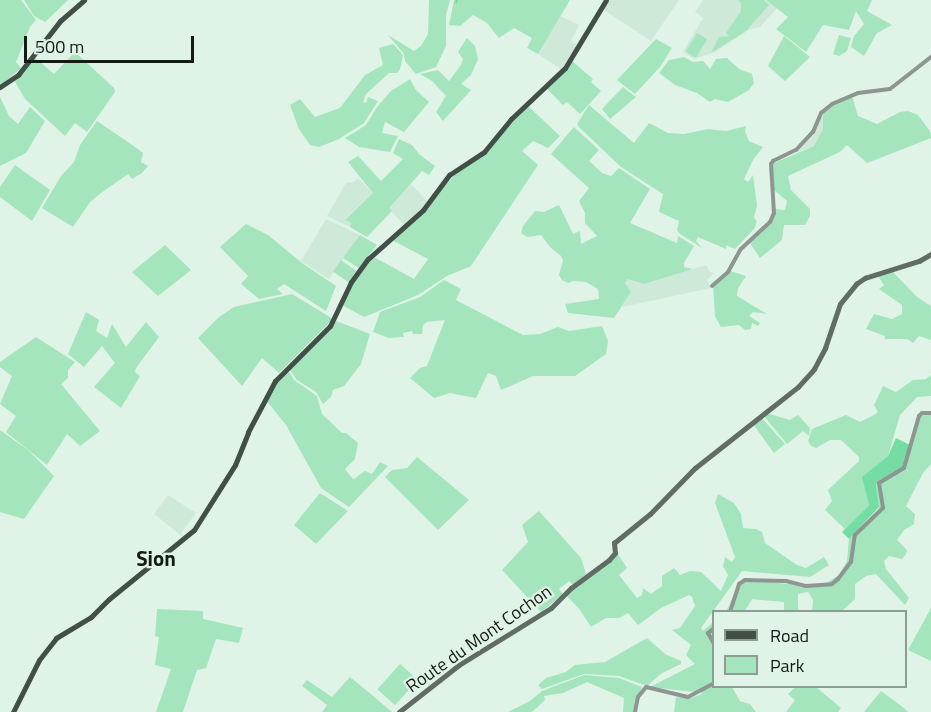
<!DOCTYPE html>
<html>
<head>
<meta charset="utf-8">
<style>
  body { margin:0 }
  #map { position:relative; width:931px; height:712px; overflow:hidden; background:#e0f3e7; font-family:"Titillium Web",sans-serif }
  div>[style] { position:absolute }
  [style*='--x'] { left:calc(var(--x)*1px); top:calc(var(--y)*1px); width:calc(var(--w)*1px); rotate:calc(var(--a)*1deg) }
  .built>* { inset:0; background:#cfe9d9; transform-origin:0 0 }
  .green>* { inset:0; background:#a4e5be; transform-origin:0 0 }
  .water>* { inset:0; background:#75dda4 }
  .stream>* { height:1.5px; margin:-0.75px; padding:0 0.75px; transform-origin:0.75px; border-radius:0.75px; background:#75dda4 }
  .tertiary>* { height:4px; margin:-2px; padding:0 2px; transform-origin:2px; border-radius:2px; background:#8e9691 }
  .secondary>* { height:4.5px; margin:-2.25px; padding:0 2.25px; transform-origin:2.25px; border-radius:2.25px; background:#616c65 }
  .primary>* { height:5px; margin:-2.5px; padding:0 2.5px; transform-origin:2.5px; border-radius:2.5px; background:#424f47 }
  span { translate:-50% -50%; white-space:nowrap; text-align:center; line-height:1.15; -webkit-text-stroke:4.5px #e0f3e7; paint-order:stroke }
  .street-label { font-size:18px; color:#141b17 }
  .quarter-label { font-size:21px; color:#141b17; font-weight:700 }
  .legend { position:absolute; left:712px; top:610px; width:195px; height:78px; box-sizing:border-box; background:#e0f3e7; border:2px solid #8e9d94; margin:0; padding:8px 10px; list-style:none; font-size:18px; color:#141b17 }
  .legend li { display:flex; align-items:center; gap:12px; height:30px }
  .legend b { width:30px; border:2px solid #8e9d94 }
  .scale { position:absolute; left:24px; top:36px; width:170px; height:27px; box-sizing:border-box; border:3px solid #141b17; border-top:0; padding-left:8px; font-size:18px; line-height:21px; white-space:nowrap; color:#141b17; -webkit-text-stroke:4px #e0f3e7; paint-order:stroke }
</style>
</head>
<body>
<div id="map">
  <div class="built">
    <div style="clip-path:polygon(608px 0,679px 0,651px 41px,601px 8px)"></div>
    <div style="clip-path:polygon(703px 0,766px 0,777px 8px,760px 27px,749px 30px,715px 52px,694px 59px,683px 52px,703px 18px,695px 12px)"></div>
    <div style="clip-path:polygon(560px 16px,579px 25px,571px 41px,578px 45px,561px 69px,538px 54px)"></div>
    <div style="clip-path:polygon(823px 115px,823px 129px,814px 146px,795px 153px,805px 143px)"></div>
    <div style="clip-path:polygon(358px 178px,373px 193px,345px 219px,351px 223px,350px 227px,327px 216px,346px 183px,354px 182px)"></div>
    <div style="left:411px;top:184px;width:25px;height:33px;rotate:47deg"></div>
    <div style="clip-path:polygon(326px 219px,360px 235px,329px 279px,301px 261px)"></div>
    <div style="clip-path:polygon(706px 265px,710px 272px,715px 273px,707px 280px,711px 288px,622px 307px,631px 292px,625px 283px,628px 278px,644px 284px)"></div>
    <div style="clip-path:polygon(168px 495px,196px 513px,181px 533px,184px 538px,154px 514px)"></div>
  </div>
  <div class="green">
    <div style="clip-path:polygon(0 0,21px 0,36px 20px,30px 27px,16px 62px,21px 68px,0 86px)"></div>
    <div style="clip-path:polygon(24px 0,68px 0,45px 22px,34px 16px)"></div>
    <div style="clip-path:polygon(429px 0,450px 0,446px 15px,446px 46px,436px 67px,416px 74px,405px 61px,404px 54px,388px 35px,414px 51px,421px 46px,428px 34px)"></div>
    <div style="clip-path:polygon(454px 0,570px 0,538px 54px,527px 48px,532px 38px,514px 28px,499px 38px,487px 23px,473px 15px,460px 26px,449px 25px)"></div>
    <div style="clip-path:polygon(738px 0,764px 0,769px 5px,746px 31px,711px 53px,719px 37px,730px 36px,726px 33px,741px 11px,741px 3px)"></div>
    <div style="clip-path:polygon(766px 0,872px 0,867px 11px,892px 25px,877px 33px,864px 56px,851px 47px,854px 36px,864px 24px,856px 11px,849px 30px,823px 25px,806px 52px,776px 29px,788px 17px)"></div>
    <div style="left:697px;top:33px;width:12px;height:22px;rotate:31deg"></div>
    <div style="clip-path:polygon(839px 35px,851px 38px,847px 51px,839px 56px,833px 54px)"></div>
    <div style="clip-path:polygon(784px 36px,810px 57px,785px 81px,768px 66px)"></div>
    <div style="clip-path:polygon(467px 38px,475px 46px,478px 59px,471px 75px,461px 84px,471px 90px,443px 121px,436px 112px,446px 96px,432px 81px,420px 74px,438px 70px,449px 81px,461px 65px,463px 59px,458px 52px)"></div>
    <div style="clip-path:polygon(656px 39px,672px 48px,660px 67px,635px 94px,617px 80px)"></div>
    <div style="clip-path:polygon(393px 44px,403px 55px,400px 69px,397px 73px,389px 73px,366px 94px,363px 102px,366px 103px,368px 97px,378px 101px,364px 123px,339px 139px,319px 147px,310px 145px,299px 129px,290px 105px,300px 99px,315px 117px,340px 108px,365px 75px,383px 65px,379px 48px)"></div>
    <div style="clip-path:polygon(75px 52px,114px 88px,115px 92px,87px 132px,75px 123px,65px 136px,25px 99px,14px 80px,32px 55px,54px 74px)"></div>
    <div style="clip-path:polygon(684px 57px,693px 62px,703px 61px,710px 69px,716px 59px,727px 58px,739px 69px,752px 74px,754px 83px,749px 90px,728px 102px,715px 99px,710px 102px,697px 93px,675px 85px,659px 73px,669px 60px)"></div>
    <div style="clip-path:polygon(572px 61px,593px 79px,591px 82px,601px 91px,580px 114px,567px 102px,563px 105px,547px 89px)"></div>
    <div style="clip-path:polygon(410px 79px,416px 90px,429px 102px,404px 132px,385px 122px,382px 133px,398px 136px,390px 152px,359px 147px,345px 138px,366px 125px,377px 107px,391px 91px)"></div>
    <div style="clip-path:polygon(623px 87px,636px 97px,610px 119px,602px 109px)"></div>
    <div style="clip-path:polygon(852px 96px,858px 116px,877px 124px,900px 112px,908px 111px,918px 115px,931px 133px,931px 138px,867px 163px,847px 145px,840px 152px,788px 176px,791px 190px,810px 209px,810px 216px,805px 225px,784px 225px,782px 240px,760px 258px,750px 243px,771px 223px,775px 209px,785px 210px,787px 201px,774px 190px,772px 164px,814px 146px,823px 129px,823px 115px,826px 109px)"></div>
    <div style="clip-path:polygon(0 97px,9px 116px,18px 124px,30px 107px,45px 121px,26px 153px,0 166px)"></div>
    <div style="clip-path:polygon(589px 105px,634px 143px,649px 123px,668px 133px,684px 134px,708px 129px,726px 131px,746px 126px,745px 132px,749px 141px,763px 147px,753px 160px,744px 179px,748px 182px,753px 175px,757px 206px,754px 217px,757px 222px,754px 229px,735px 249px,726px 245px,726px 249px,698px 237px,696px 241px,702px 248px,680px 234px,677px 230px,679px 221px,659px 212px,663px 194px,621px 167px,579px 127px,577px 124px)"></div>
    <div style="clip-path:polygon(528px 106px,560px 136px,548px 148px,533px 141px,522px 151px,538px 165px,471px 266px,447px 276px,418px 295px,364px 317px,342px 305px,350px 286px,372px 256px,414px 279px,428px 259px,394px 241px,393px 237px,406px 228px,458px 171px,482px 155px)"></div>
    <div style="clip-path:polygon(97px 121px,138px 149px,143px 153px,141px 162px,148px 166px,142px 173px,132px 179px,128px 174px,101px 193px,90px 202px,73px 227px,42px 208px,61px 176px,74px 162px,80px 145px)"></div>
    <div style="clip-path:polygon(574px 127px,599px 150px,589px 161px,602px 173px,611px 176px,619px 168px,650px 189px,630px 223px,677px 243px,678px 236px,694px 246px,684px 263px,684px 267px,693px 269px,644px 284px,628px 279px,625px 283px,631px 292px,614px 318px,568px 313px,565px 304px,599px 299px,598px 289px,586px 282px,573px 281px,568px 283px,562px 280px,559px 275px,563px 260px,561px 256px,550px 247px,541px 235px,527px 237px,521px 233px,523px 226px,535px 211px,544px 212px,559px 205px,573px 234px,580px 231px,581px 244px,597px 236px,585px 223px,585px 213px,579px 201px,589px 188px,551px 154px)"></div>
    <div style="clip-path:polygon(399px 139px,412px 145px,419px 154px,435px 166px,429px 175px,422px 171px,389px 208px,392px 211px,367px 237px,350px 227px,351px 223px,345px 220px,373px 193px,348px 162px,358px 156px,381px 181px,403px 159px,393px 153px)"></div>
    <div style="clip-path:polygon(15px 165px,50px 190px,32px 221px,0 197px,0 187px)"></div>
    <div style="clip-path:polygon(246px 224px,268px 235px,302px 263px,336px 286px,326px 311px,284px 284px,277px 289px,283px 294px,259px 299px,241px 284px,248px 276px,220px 247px)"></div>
    <div style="clip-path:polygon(360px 235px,377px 245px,359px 268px,343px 258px)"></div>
    <div style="clip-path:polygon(165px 245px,191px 270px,158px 296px,132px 272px)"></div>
    <div style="left:341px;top:260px;width:19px;height:14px;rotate:35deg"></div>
    <div style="clip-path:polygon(730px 271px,746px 276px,738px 288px,737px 296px,767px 314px,753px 312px,749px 316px,760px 323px,758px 326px,752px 323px,751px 329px,745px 330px,739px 325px,721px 327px,715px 316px,713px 286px)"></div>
    <div style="clip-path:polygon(892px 271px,917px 297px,931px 306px,931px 340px,919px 336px,913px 343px,907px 339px,885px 339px,885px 336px,866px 329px,874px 314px,892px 319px,902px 314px,902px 305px,879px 289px,884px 285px,878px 276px)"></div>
    <div style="clip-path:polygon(444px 280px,461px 289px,456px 300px,523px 335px,540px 334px,558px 327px,569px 331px,602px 326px,608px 341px,606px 354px,575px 376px,533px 376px,501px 390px,496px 376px,488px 373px,476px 398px,450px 393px,434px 398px,410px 378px,420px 368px,427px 366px,445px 320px,427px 322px,423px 325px,422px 334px,413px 334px,412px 331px,403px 333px,404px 337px,389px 338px,373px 332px,380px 312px,420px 297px)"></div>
    <div style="clip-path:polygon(292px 294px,333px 319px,279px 373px,262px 358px,242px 386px,198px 338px,219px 317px,234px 307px)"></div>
    <div style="clip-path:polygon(86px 312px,99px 320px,96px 331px,107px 338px,112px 324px,126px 347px,146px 322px,159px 337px,136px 368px,135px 372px,140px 376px,121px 408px,94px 387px,115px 363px,102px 346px,84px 367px,68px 354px)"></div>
    <div style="clip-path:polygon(336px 321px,370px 334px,361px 364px,344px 386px,333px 390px,331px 397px,323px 404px,316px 392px,297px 380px,289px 369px)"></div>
    <div style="clip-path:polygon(36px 337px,75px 362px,68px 370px,68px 378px,61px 384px,100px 431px,80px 446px,67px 434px,47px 465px,6px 432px,16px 416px,0 404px,12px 376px,0 367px,0 362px)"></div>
    <div style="clip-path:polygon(288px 370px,294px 380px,317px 396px,322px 414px,342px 433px,346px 433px,358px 443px,355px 459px,345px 469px,352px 478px,354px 479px,365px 471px,372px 474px,380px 462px,388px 466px,349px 507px,321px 488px,286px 425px,266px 400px,276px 382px)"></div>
    <div style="clip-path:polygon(931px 375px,931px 396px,917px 397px,900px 415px,888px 456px,863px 477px,869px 505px,845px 529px,825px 510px,832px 501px,828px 490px,859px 461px,859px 457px,841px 440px,830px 440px,816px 448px,811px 446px,808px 441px,812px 429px,846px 415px,860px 422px,874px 415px,878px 412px,874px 405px,883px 386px,896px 392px,913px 380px,926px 379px)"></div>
    <div style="clip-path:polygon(766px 413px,790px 420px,798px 415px,810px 428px,809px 436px,803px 431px,787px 444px,763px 415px)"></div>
    <div style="clip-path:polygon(931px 413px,931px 464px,923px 473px,906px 506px,915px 514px,914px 524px,904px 530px,897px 540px,907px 550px,906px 554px,902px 559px,889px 556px,884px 561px,886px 569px,909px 598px,905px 605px,876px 574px,866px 576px,855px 584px,855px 599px,842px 611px,812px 611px,813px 600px,808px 592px,798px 594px,798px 611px,784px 611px,784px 602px,752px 599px,745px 611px,726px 612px,739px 584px,745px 580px,820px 587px,839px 575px,847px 561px,849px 539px,879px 508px,876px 485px,879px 480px,898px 475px,904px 468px,919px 416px)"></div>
    <div style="clip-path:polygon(761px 417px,785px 444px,774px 453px,753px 424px)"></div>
    <div style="clip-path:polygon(0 430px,28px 450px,54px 476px,24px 519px,0 512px)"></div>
    <div style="clip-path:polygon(417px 457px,469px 500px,438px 530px,385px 477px,392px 470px,407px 468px)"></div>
    <div style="clip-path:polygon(320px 493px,348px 511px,316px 544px,294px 525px)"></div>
    <div style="clip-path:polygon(718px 494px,734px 503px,741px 514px,743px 528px,756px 529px,762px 532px,765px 543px,797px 565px,806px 568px,824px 557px,829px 565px,810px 577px,742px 571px,701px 628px,703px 631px,713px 622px,714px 686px,732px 687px,740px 701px,750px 704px,756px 712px,674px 712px,676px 697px,691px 698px,702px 694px,700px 690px,695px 692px,650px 687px,695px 664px,686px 655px,691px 645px,672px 630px,680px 628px,695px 606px,692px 597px,689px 595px,661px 608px,638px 625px,628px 613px,619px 618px,606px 618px,591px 627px,580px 610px,566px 595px,617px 553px,627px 568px,619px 575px,637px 598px,642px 595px,643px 588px,651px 594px,662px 586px,662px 576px,674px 568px,680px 575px,690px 571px,701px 572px,721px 591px,728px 575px,723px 566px,725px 557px,732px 562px,735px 557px,715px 503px)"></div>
    <div style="clip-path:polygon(539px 511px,581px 558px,586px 574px,573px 585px,569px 581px,559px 589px,563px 594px,541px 612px,502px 570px,528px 542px,522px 525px)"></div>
    <div style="clip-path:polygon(931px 608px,931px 661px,908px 650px)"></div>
    <div style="clip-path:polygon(157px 609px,203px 611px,203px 619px,243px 628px,239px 643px,216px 639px,206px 668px,197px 670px,183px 712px,156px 712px,171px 669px,155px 665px,159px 637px,155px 636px)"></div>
    <div style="clip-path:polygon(647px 638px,665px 654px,681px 661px,681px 664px,662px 673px,647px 686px,619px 676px,584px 674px,542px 689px,538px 685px,546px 678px,566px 672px,575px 665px,605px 662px)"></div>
    <div style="left:400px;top:664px;width:24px;height:34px;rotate:42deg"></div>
    <div style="clip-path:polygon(584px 675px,619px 678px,642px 687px,633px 712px,623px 712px,624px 698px,587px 682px,563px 693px,544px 696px,545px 700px,532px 712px,508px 712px,530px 701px,542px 691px)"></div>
    <div style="clip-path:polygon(350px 677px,372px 695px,392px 712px,322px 712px,327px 705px,302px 686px,307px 680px,332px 697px)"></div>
    <div style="clip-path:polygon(797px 686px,816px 687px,841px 708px,838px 712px,786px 712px,795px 700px,788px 694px)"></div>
    <div style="clip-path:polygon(881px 691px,904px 708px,908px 712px,864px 712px)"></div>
  </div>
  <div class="water">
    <div style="clip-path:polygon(896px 438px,912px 446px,909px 458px,898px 475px,879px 480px,876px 485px,879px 507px,849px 539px,842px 532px,869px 505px,862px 477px,888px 456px)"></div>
  </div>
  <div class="stream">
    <div style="--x:456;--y:3;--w:3;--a:-72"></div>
  </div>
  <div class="tertiary">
    <div style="--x:712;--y:286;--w:21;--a:-41"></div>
    <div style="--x:728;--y:272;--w:26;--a:-61"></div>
    <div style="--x:741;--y:249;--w:40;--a:-43"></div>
    <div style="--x:770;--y:222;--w:10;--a:-66"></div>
    <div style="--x:774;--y:213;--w:49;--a:-93.5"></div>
    <div style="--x:771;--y:164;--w:4;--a:-56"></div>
    <div style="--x:773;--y:161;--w:25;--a:-26"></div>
    <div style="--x:796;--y:150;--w:25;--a:-47"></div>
    <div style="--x:813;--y:132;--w:21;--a:-67"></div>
    <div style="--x:821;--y:113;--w:14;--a:-39"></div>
    <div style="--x:832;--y:104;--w:28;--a:-23"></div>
    <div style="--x:858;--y:93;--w:32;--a:-7"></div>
    <div style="--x:890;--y:89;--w:52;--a:-38"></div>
    <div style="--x:730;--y:612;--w:29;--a:-72"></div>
    <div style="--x:739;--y:584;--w:7;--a:-34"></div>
    <div style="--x:745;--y:580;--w:41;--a:1.4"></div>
    <div style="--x:786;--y:581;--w:21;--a:14"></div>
    <div style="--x:806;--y:586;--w:26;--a:-4"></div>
    <div style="--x:832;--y:584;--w:8;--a:-40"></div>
    <div style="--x:838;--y:579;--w:21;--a:-53"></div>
    <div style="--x:851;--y:562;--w:27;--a:-82"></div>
    <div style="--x:855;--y:535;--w:39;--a:-44"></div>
    <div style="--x:883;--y:508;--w:25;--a:-99"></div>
    <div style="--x:879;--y:483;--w:29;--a:-31"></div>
    <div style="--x:904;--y:468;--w:54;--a:-73.9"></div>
    <div style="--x:919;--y:416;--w:4;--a:-45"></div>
    <div style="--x:922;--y:413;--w:9;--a:0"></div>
    <div style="--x:714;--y:628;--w:8;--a:140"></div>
    <div style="--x:708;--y:633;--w:13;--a:61"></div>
    <div style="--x:635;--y:712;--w:15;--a:-79"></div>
    <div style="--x:638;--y:697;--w:13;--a:-51"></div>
    <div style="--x:646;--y:687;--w:43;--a:13.4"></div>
    <div style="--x:688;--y:697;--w:30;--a:-28"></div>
  </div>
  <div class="secondary">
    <div style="--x:399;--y:712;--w:76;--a:-38.1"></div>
    <div style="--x:459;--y:665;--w:108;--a:-31.8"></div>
    <div style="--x:551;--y:608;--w:28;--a:-45"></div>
    <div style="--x:571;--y:588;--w:47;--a:-36.4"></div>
    <div style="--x:609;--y:560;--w:9;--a:-49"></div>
    <div style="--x:615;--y:553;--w:10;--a:-96"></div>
    <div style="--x:614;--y:543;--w:46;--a:-38.9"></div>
    <div style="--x:650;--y:514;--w:64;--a:-45.6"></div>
    <div style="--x:695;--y:468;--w:131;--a:-38.2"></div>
    <div style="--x:798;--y:387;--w:24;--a:-48"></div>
    <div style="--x:814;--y:369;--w:24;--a:-62"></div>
    <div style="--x:825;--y:348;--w:46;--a:-71.2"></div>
    <div style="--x:840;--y:304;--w:26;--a:-51"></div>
    <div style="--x:856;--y:284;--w:11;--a:-34"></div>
    <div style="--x:865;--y:278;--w:57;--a:-17.5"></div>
    <div style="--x:919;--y:261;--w:14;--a:-30"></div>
  </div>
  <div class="primary">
    <div style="--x:0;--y:87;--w:22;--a:-34"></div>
    <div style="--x:18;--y:75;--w:68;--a:-52.1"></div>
    <div style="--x:60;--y:21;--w:32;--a:-41"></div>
    <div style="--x:13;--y:712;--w:58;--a:-63.4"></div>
    <div style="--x:39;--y:660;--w:28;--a:-52"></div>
    <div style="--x:56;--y:638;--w:41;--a:-31"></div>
    <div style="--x:91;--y:617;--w:25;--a:-45"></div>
    <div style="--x:109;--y:599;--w:109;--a:-39.1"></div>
    <div style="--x:194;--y:530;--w:77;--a:-57.8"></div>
    <div style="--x:235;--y:465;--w:35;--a:-68"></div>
    <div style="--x:248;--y:432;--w:58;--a:-62.1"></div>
    <div style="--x:275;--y:381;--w:78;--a:-45"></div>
    <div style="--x:330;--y:326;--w:49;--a:-64.5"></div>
    <div style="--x:351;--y:282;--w:29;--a:-54"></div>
    <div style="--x:368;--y:259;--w:74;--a:-41.7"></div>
    <div style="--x:423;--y:210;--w:44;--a:-53.4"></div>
    <div style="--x:449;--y:175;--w:42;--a:-33.3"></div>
    <div style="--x:484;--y:152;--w:43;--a:-50.7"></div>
    <div style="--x:511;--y:119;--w:74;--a:-43.4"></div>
    <div style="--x:565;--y:68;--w:79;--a:-58.9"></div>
  </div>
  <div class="street-label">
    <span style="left:479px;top:639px;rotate:-35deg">Route du Mont Cochon</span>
  </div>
  <div class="quarter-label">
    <span style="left:156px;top:558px">Sion</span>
  </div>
  <ul class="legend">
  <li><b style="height:8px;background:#424f47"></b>Road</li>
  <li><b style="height:16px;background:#a4e5be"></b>Park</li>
  </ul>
  <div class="scale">500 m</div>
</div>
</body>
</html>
